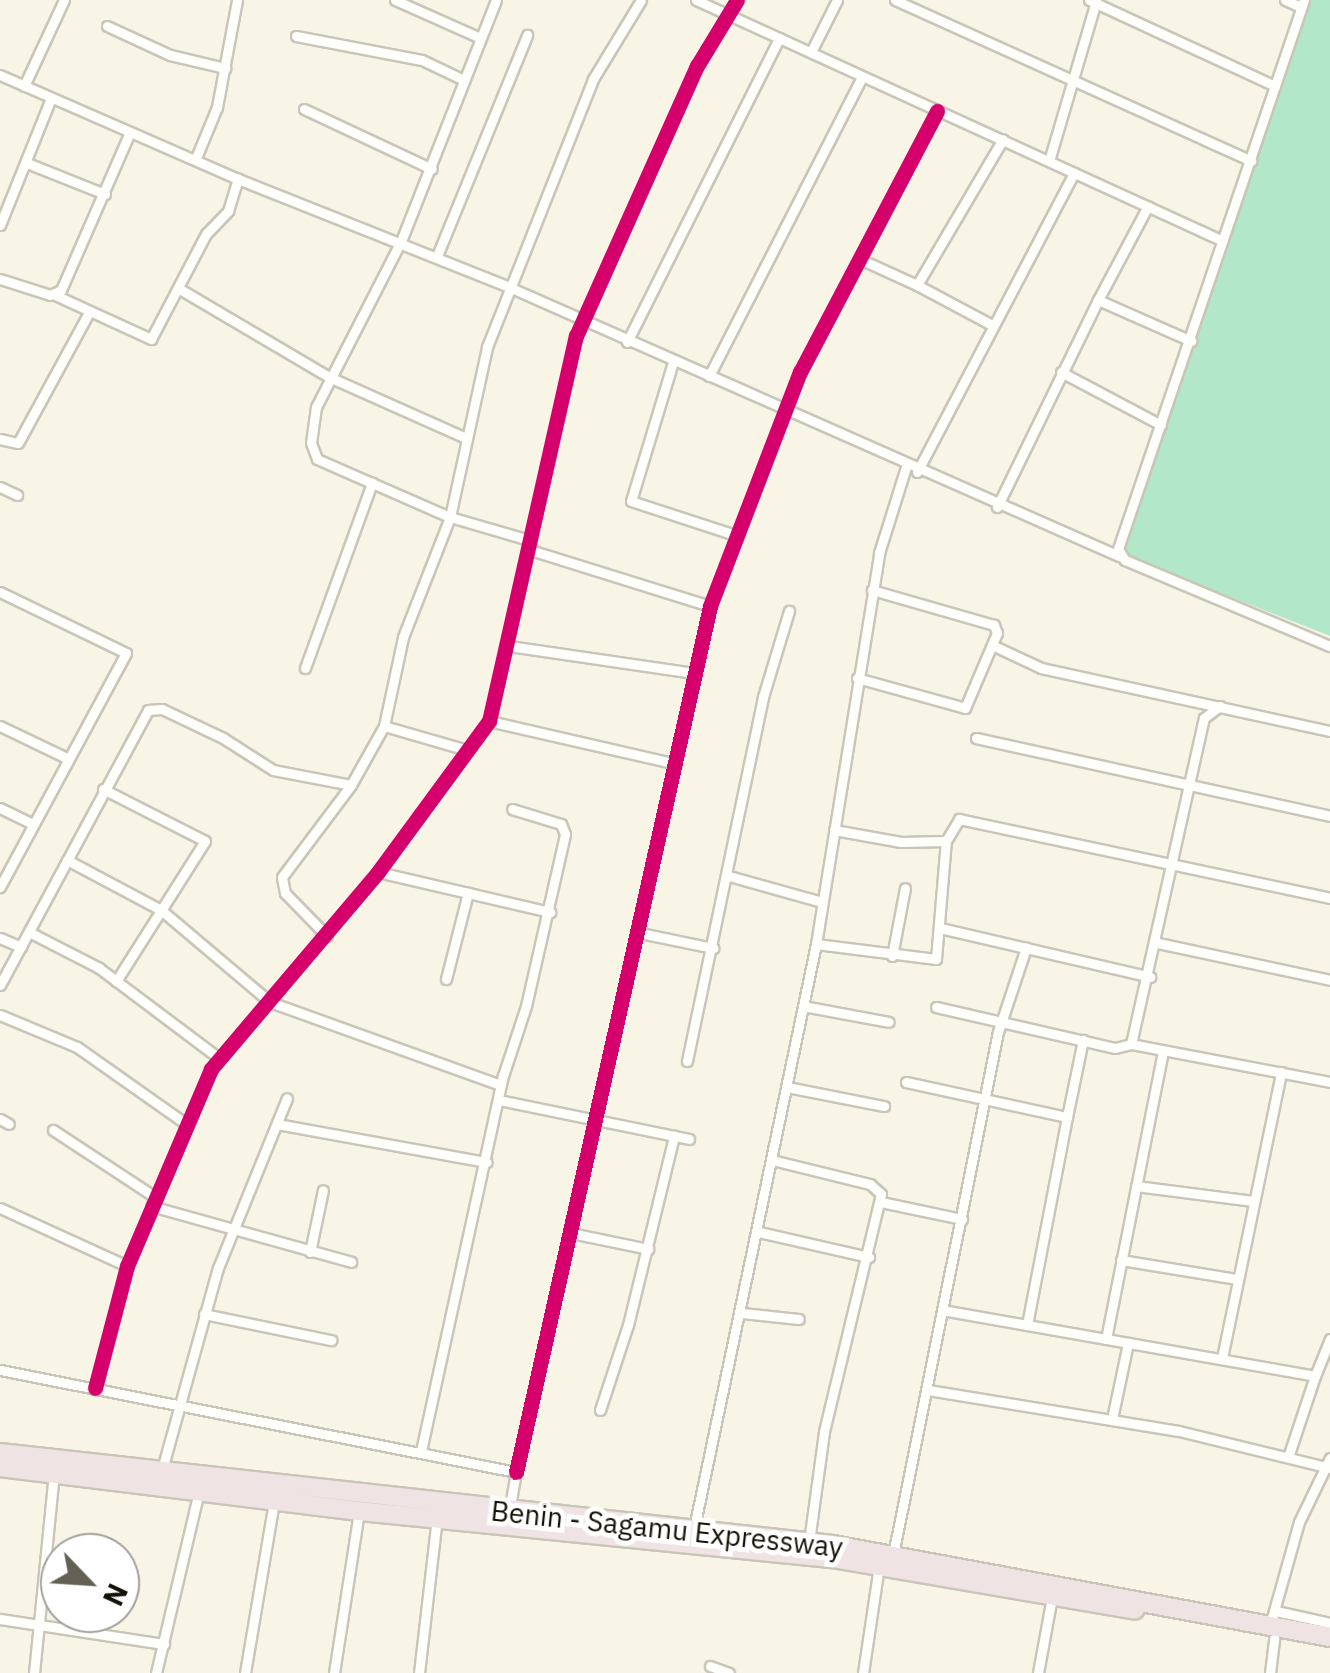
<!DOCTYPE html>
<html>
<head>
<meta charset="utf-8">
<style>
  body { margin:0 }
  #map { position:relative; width:1330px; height:1673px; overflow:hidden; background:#f8f5e6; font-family:"IBM Plex Sans",sans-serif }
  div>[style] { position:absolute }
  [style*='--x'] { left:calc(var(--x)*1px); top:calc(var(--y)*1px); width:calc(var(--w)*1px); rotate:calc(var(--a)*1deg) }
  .forest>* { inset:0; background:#b3e7c9 }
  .roads { filter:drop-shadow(2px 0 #c9c6b9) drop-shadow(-2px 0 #c9c6b9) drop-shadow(0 2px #c9c6b9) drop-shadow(0 -2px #c9c6b9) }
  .street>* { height:9px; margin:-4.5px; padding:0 4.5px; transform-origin:4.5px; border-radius:4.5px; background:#fefefb }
  .highway>* { height:18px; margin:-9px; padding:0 9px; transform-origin:9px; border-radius:9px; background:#f0e3e3 }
  .cycleway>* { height:15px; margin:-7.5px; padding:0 7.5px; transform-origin:7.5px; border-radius:7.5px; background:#d6006c }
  span { translate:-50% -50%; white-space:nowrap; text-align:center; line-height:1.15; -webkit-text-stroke:10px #fff; paint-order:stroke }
  .street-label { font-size:28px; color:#141106 }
  .north { position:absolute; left:40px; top:1533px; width:100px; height:100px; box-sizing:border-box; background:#fff; border:2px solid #a1a09b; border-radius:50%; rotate:115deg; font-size:28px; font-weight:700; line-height:40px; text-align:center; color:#141106 }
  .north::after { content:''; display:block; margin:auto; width:35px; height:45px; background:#646154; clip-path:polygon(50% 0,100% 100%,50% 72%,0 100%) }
</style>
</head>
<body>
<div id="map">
  <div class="forest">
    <div style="clip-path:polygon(1298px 0,1330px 0,1330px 636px,1113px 551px)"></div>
  </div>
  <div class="roads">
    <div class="street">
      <div style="--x:395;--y:0;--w:91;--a:24"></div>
      <div style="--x:496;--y:0;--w:259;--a:111.5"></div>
      <div style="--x:401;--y:241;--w:186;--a:117.1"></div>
      <div style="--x:316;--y:407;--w:36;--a:98"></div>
      <div style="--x:311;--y:443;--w:17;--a:69"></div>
      <div style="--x:317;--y:459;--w:60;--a:23.6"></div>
      <div style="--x:372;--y:483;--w:85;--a:23.6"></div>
      <div style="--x:450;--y:517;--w:82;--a:16.2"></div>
      <div style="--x:696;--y:0;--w:579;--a:24.57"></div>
      <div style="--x:895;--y:0;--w:391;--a:24.3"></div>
      <div style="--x:1089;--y:0;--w:205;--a:24.8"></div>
      <div style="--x:1285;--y:0;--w:17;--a:24"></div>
      <div style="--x:1304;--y:0;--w:580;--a:108.72"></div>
      <div style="--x:1118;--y:549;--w:13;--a:58"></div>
      <div style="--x:1125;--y:560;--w:222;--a:22.8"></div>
      <div style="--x:107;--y:26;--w:69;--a:24.7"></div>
      <div style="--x:170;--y:55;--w:57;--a:13.3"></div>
      <div style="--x:296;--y:36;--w:128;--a:10.8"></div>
      <div style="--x:422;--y:60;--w:47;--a:25.5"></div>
      <div style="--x:811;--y:52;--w:58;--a:-63.4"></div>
      <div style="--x:0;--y:75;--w:260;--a:23.6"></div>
      <div style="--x:238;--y:179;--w:292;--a:21.7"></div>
      <div style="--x:509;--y:287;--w:667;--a:23.8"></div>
      <div style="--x:24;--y:86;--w:95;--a:-65.1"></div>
      <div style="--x:304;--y:109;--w:141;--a:25.1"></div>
      <div style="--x:196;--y:158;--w:55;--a:-67.6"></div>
      <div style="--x:217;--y:107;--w:109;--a:-79.4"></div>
      <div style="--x:1049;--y:161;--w:167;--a:-73.6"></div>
      <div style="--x:27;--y:163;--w:84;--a:21.7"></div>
      <div style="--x:0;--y:225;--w:137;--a:-68.1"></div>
      <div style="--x:437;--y:256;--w:239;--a:-67.8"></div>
      <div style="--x:862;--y:260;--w:60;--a:24.4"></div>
      <div style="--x:0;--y:279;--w:52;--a:17.7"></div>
      <div style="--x:50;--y:295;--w:12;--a:-24"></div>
      <div style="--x:61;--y:290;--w:172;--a:-66.4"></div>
      <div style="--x:178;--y:288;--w:175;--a:30.5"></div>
      <div style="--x:329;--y:377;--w:150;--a:24"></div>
      <div style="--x:55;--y:295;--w:106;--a:24.6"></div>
      <div style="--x:151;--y:339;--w:119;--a:-62.4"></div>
      <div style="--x:206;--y:234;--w:32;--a:-46"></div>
      <div style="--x:228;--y:211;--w:34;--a:-73"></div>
      <div style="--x:1098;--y:300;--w:106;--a:-62"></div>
      <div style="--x:992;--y:325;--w:85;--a:-151.9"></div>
      <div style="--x:917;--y:285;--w:169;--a:-59.5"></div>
      <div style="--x:627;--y:342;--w:340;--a:-63.4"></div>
      <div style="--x:673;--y:362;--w:145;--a:106.8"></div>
      <div style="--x:631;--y:501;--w:109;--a:18.1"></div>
      <div style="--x:1061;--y:372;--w:113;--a:27.9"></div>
      <div style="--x:709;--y:376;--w:334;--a:-62.9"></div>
      <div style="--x:0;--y:439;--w:18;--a:13"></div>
      <div style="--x:18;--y:443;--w:147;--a:-61.5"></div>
      <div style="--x:917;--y:472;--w:338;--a:-62.3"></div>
      <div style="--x:0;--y:487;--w:19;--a:25"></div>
      <div style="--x:997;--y:507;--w:230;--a:-64"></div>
      <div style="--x:1098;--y:300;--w:102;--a:23.8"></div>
      <div style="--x:527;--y:549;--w:192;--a:17.3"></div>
      <div style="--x:0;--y:592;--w:140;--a:25.8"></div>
      <div style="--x:126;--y:653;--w:266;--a:118.3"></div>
      <div style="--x:992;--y:645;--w:54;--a:25.1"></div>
      <div style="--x:1041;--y:668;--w:296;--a:12.3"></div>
      <div style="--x:509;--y:646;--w:187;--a:8.3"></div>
      <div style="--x:305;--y:668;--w:197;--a:-70.1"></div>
      <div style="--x:857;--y:678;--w:112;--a:15.5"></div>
      <div style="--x:965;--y:708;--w:82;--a:-66.9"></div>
      <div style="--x:997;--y:633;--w:9;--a:-111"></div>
      <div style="--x:994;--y:625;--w:127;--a:-164"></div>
      <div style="--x:489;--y:721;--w:192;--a:12.9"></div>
      <div style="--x:0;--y:726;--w:76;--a:25.6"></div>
      <div style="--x:384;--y:726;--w:86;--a:16.1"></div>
      <div style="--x:976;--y:738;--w:362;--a:12.4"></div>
      <div style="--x:103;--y:789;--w:114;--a:27"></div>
      <div style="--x:205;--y:841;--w:166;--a:122.4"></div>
      <div style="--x:0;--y:808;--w:37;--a:26"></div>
      <div style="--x:834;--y:830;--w:68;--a:10.2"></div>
      <div style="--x:901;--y:842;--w:45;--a:-1.3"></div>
      <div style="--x:67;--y:860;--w:106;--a:28"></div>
      <div style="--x:161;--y:910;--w:143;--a:40.2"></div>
      <div style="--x:270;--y:1002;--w:245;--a:19.8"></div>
      <div style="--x:378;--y:872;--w:177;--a:13.1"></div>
      <div style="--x:729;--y:876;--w:97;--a:15.6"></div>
      <div style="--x:940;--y:928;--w:216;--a:13.1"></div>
      <div style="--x:29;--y:932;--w:79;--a:27.2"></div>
      <div style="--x:99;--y:968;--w:150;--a:36.9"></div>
      <div style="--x:640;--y:933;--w:75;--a:11.6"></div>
      <div style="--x:327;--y:936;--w:60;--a:-134.3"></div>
      <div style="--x:285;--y:893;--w:16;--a:-101"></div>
      <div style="--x:282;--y:877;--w:115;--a:-53.1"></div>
      <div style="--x:351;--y:785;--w:68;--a:-60.8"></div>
      <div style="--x:384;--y:726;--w:91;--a:-77.9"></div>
      <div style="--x:403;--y:637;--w:129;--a:-68.6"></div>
      <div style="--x:450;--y:517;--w:174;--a:-77.7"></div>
      <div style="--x:487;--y:347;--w:288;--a:-68.4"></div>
      <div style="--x:593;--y:79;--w:92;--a:-58.7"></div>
      <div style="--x:0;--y:938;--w:23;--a:23"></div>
      <div style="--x:1158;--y:943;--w:176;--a:12.1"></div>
      <div style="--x:816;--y:944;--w:121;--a:7.1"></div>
      <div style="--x:936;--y:959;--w:118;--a:-85.2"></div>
      <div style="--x:946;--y:841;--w:26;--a:-59"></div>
      <div style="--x:959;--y:819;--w:379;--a:12"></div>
      <div style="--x:892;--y:956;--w:69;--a:-79.2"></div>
      <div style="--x:446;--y:979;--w:89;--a:-75.7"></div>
      <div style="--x:0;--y:985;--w:312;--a:-61.7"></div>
      <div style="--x:148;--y:710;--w:14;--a:-4"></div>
      <div style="--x:162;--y:709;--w:68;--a:25.4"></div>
      <div style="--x:223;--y:738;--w:59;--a:32.6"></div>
      <div style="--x:273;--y:770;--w:79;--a:10.9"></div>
      <div style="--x:803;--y:1006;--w:87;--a:10.5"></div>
      <div style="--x:936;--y:1007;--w:184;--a:12.9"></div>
      <div style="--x:1115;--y:1048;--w:16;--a:-14"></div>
      <div style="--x:1131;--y:1044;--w:203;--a:10.8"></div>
      <div style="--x:0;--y:1015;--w:83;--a:22.6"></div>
      <div style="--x:77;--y:1047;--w:133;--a:35.2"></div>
      <div style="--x:1131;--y:1044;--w:334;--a:-77.4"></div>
      <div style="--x:1204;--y:718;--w:20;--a:-37"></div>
      <div style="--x:687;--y:1061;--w:372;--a:-78.2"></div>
      <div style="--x:763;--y:697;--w:90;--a:-73.2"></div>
      <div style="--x:906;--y:1082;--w:165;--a:12.3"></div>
      <div style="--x:1067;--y:1117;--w:212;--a:100.9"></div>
      <div style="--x:787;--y:1087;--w:99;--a:11.1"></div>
      <div style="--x:499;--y:1100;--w:194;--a:11.6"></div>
      <div style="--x:1067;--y:1117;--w:79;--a:-78.3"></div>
      <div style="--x:0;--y:1119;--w:10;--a:29"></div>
      <div style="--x:277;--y:1124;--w:213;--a:10.3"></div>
      <div style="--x:53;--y:1130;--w:122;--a:33.3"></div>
      <div style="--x:772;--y:1160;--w:101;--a:13.8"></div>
      <div style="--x:870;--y:1184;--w:15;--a:42"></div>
      <div style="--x:881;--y:1194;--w:245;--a:103.5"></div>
      <div style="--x:824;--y:1432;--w:111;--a:97.8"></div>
      <div style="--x:1136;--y:1186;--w:118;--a:7.3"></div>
      <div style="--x:881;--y:1202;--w:83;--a:11.9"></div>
      <div style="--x:151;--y:1206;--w:208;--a:15.6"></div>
      <div style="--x:0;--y:1208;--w:140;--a:24.5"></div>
      <div style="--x:759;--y:1232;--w:113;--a:12.8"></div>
      <div style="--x:571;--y:1233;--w:79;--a:11.7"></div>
      <div style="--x:310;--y:1252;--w:63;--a:-78.2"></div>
      <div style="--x:1121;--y:1260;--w:118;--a:9.3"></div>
      <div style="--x:942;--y:1310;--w:379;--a:10"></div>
      <div style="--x:1315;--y:1376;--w:82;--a:108.4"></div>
      <div style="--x:742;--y:1313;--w:57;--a:6"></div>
      <div style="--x:204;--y:1314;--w:130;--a:11.6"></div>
      <div style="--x:1106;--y:1339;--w:293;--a:-78.8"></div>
      <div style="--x:1222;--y:1358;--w:292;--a:-78.3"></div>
      <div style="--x:0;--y:1370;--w:526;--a:11.18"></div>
      <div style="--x:516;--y:1472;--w:40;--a:100"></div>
      <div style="--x:1315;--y:1376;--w:40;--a:-68"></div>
      <div style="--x:95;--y:1388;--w:126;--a:-75.3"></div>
      <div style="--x:127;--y:1266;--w:214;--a:-66.9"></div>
      <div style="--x:211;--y:1069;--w:258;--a:-49.7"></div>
      <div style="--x:378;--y:872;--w:187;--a:-53.7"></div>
      <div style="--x:489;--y:721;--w:395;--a:-77.3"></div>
      <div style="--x:576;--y:336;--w:296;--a:-65.9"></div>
      <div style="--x:697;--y:66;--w:77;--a:-58.8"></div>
      <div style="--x:928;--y:1390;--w:254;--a:9.3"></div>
      <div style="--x:1179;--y:1431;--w:155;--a:13.8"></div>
      <div style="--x:600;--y:1410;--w:89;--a:-71.8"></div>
      <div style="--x:628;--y:1325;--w:195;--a:-76.3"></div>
      <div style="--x:1112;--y:1419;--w:78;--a:-78.1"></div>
      <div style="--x:421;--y:1451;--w:384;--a:-77.7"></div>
      <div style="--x:503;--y:1076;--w:74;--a:-71.8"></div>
      <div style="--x:526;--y:1006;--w:176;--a:-77.2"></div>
      <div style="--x:565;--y:834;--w:11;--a:-112"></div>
      <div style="--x:561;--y:824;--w:51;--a:-163"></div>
      <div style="--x:516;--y:1472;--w:887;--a:-77.37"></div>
      <div style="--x:710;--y:606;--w:251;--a:-69"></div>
      <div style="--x:800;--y:372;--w:295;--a:-62.3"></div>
      <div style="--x:161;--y:1473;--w:213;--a:-74.5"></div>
      <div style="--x:218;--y:1268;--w:183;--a:-67.9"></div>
      <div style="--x:694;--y:1528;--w:597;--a:-78.2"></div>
      <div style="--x:816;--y:944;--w:396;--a:-80.8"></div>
      <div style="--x:879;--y:553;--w:90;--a:-72.6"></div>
      <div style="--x:893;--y:1555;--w:533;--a:-78.65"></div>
      <div style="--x:998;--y:1032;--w:89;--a:-71.6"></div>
      <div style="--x:1276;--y:1611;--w:55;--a:12.5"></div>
      <div style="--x:0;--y:1619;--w:166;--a:8.7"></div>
      <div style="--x:1270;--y:1625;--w:107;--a:-74.3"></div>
      <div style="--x:1299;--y:1522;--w:71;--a:-64.2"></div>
      <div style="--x:710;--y:1666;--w:20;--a:20"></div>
      <div style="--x:34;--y:1673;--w:201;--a:-84.3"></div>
      <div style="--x:156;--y:1673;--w:187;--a:-76.7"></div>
      <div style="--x:245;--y:1673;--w:173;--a:-80.4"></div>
      <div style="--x:334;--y:1673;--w:164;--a:-81.2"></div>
      <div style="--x:419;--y:1673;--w:157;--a:-83.4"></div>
      <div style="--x:863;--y:1673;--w:108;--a:-81.5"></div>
      <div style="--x:1038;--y:1673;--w:77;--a:-79.6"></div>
      <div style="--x:1270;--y:1673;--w:35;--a:-83"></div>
    </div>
    <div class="highway">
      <div style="--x:0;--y:1453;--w:838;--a:6.3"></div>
      <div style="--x:833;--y:1545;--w:505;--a:10.49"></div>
      <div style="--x:0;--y:1467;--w:362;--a:7"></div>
      <div style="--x:359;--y:1511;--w:475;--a:5.7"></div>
      <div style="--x:832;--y:1558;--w:307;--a:9.7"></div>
    </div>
  </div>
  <div class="cycleway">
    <div style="--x:95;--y:1388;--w:126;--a:-75.3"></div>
    <div style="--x:127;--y:1266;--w:214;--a:-66.9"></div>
    <div style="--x:211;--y:1069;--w:258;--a:-49.7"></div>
    <div style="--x:378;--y:872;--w:187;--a:-53.7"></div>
    <div style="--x:489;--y:721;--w:395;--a:-77.3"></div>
    <div style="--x:576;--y:336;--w:296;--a:-65.9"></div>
    <div style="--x:697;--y:66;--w:77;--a:-58.8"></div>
    <div style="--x:516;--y:1472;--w:887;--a:-77.37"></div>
    <div style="--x:710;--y:606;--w:251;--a:-69"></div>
    <div style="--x:800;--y:372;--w:295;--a:-62.3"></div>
  </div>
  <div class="street-label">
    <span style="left:667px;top:1529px;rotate:6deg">Benin - Sagamu Expressway</span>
  </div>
  <div class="north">N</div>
</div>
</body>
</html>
